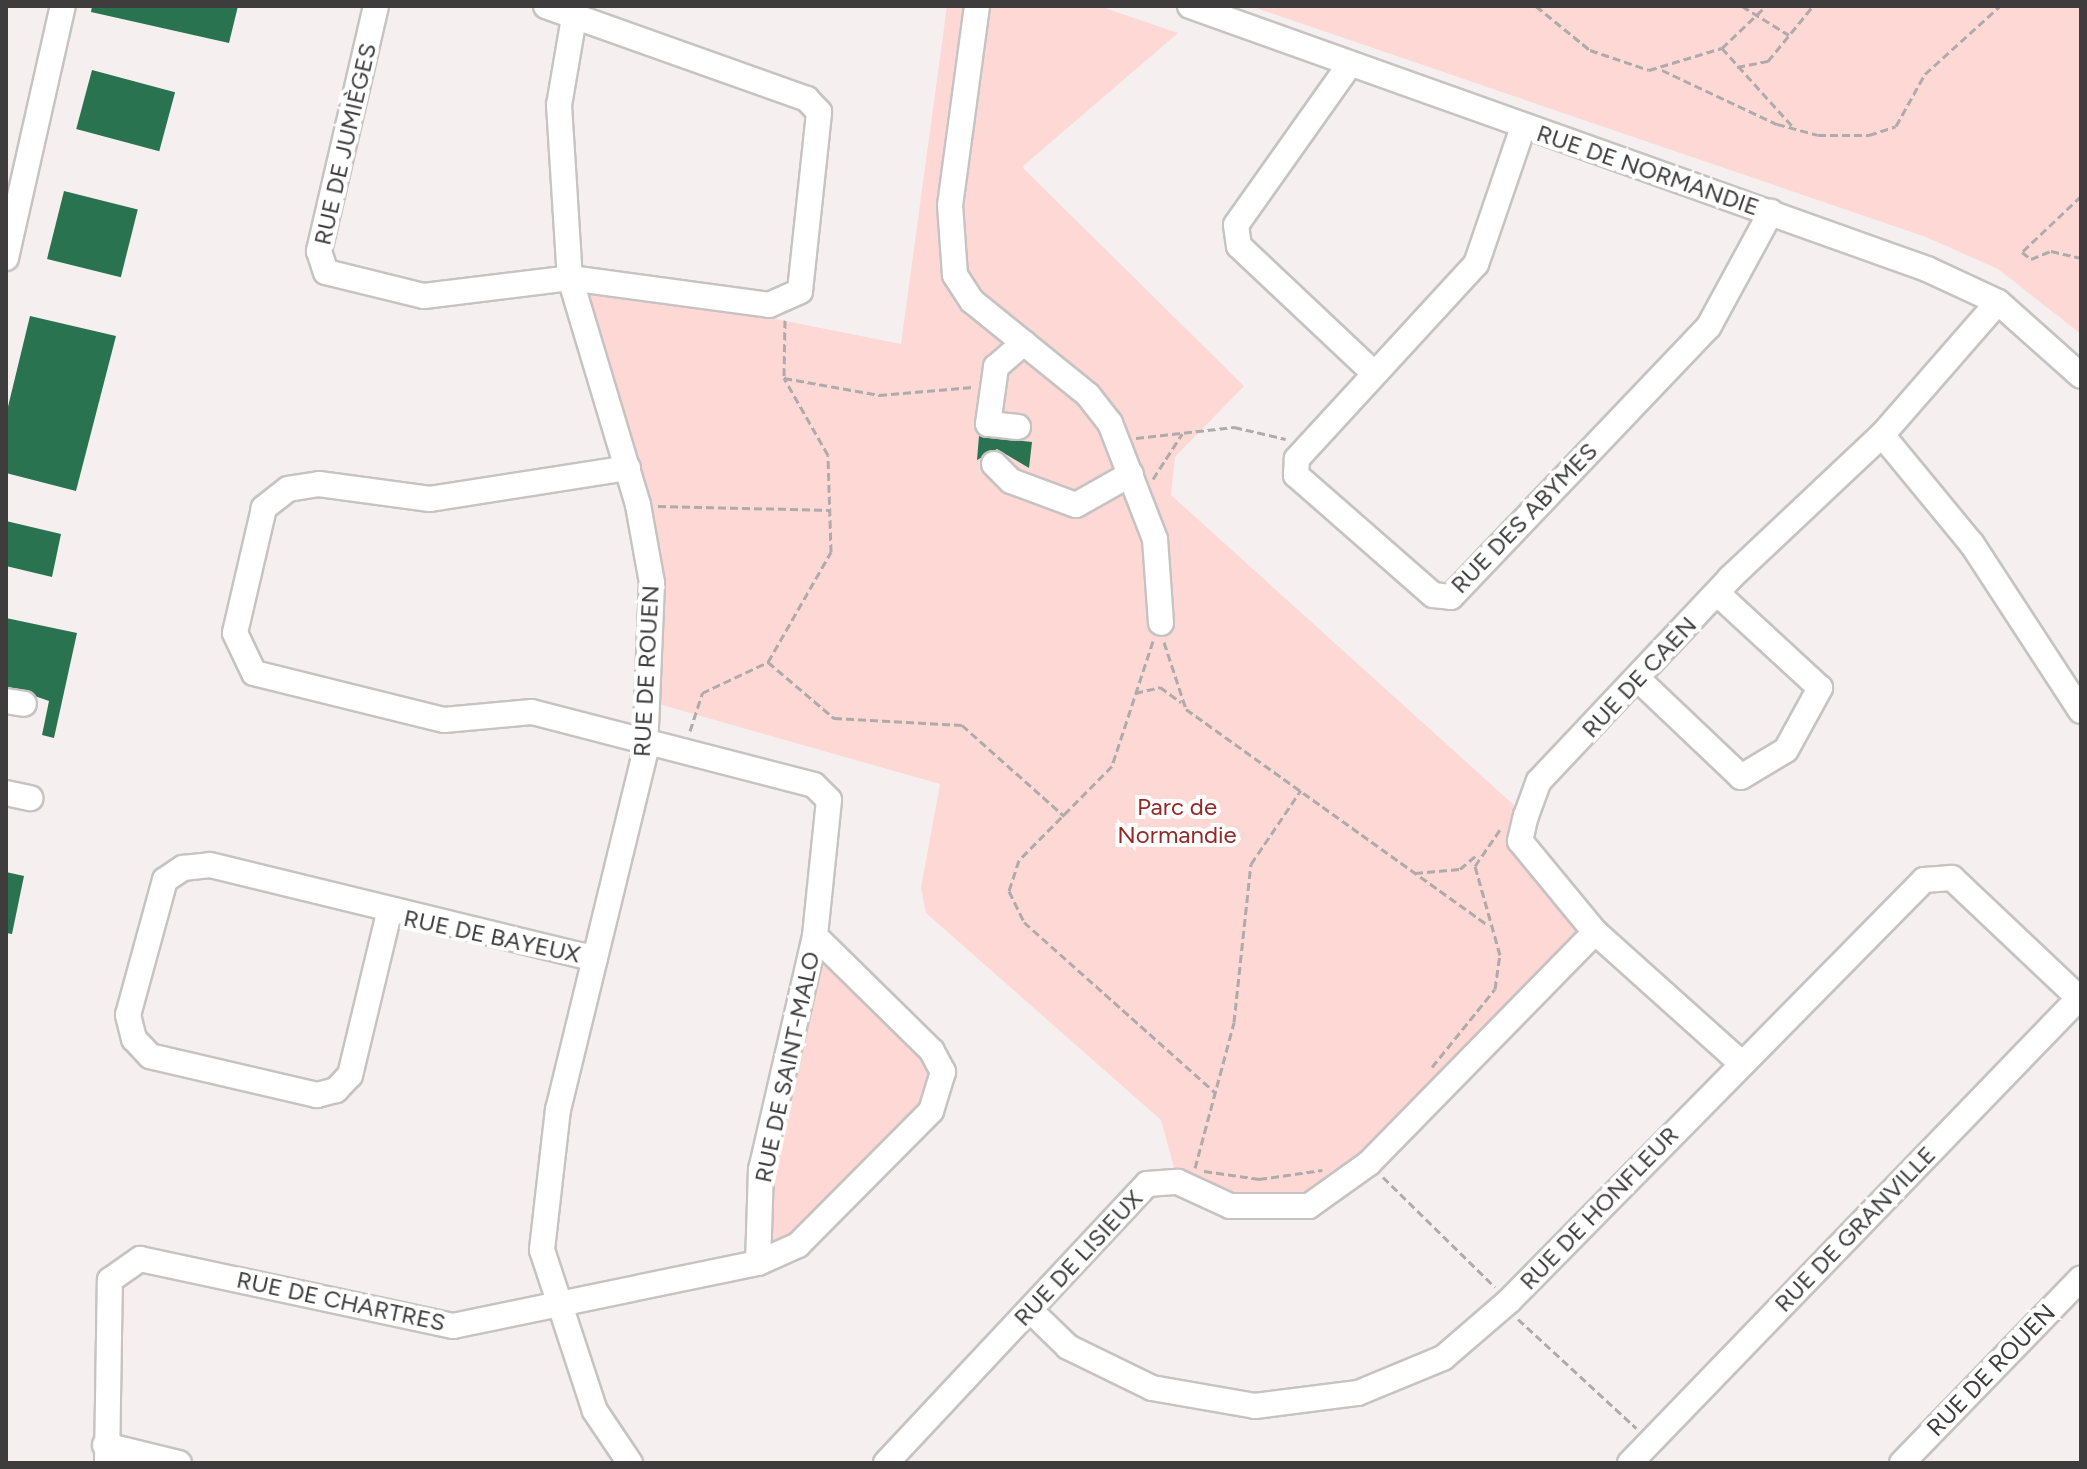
<!DOCTYPE html>
<html>
<head>
<meta charset="utf-8">
<style>
  body { margin:0 }
  #map { position:relative; width:2087px; height:1469px; overflow:hidden; background:#f5f0ef; font-family:Figtree,sans-serif }
  div>[style] { position:absolute }
  [style*='--x'] { left:calc(var(--x)*1px); top:calc(var(--y)*1px); width:calc(var(--w)*1px); rotate:calc(var(--a)*1deg) }
  .green>* { inset:0; background:#fdd8d4 }
  .building>* { inset:0; background:#297351; transform-origin:0 0 }
  .path>* { height:3px; margin-top:-1.5px; transform-origin:0; background:repeating-linear-gradient(90deg,#aeabaa 0 8px,transparent 0 12px) }
  .roads { filter:drop-shadow(2px 0 #c7c3c2) drop-shadow(-2px 0 #c7c3c2) drop-shadow(0 2px #c7c3c2) drop-shadow(0 -2px #c7c3c2) }
  .minor>* { height:24px; margin:-12px; padding:0 12px; transform-origin:12px; border-radius:12px; background:#fff }
  span { translate:-50% -50%; white-space:nowrap; text-align:center; line-height:1.15; -webkit-text-stroke:8px #fff; paint-order:stroke }
  .street-label { font-size:24px; color:#3e3c3c }
  .park-label { font-size:24px; color:#952827 }
  .frame { position:absolute; inset:0; border:8px solid #3e3c3c; pointer-events:none }
</style>
</head>
<body>
<div id="map">
  <div class="green">
    <div style="clip-path:polygon(947px 6px,1099px 6px,1178px 33px,1022px 167px,1244px 386px,1175px 457px,1171px 495px,1526px 816px,1520px 841px,1595px 932px,1309px 1206px,1230px 1206px,1178px 1182px,1161px 1120px,926px 913px,921px 888px,940px 784px,648px 701px,652px 583px,570px 278px,901px 344px)"></div>
    <div style="clip-path:polygon(1250px 6px,2081px 6px,2081px 334px,1998px 269px,1926px 237px)"></div>
    <div style="clip-path:polygon(815px 936px,932px 1051px,941px 1098px,798px 1245px,758px 1263px,761px 1169px)"></div>
  </div>
  <div class="building">
    <div style="clip-path:polygon(92px 6px,238px 6px,229px 43px,91px 12px)"></div>
    <div style="left:92px;top:70px;width:86px;height:61px;rotate:15deg"></div>
    <div style="left:64px;top:191px;width:76px;height:70px;rotate:14deg"></div>
    <div style="clip-path:polygon(30px 316px,116px 336px,76px 491px,6px 473px,6px 415px)"></div>
    <div style="clip-path:polygon(979px 436px,1032px 442px,1029px 468px,997px 449px,977px 460px)"></div>
    <div style="clip-path:polygon(6px 521px,61px 534px,52px 577px,6px 566px)"></div>
    <div style="clip-path:polygon(6px 618px,77px 633px,54px 738px,42px 735px,49px 701px,6px 686px)"></div>
    <div style="clip-path:polygon(6px 872px,24px 876px,12px 934px,6px 933px)"></div>
  </div>
  <div class="path">
    <div style="--x:1536;--y:6;--w:70;--a:39.2"></div>
    <div style="--x:1590;--y:50;--w:62;--a:18.7"></div>
    <div style="--x:1649;--y:70;--w:76;--a:-16.8"></div>
    <div style="--x:1722;--y:48;--w:61;--a:-43.7"></div>
    <div style="--x:1742;--y:6;--w:55;--a:31.7"></div>
    <div style="--x:1722;--y:48;--w:108;--a:48"></div>
    <div style="--x:1737;--y:67;--w:32;--a:-11"></div>
    <div style="--x:1768;--y:61;--w:71;--a:-50.7"></div>
    <div style="--x:1662;--y:70;--w:127;--a:25.2"></div>
    <div style="--x:1777;--y:124;--w:42;--a:15"></div>
    <div style="--x:1818;--y:135;--w:51;--a:0"></div>
    <div style="--x:1869;--y:135;--w:28;--a:-18"></div>
    <div style="--x:1896;--y:126;--w:60;--a:-60.9"></div>
    <div style="--x:1925;--y:74;--w:101;--a:-42.2"></div>
    <div style="--x:2081;--y:196;--w:81;--a:136.5"></div>
    <div style="--x:2022;--y:252;--w:11;--a:38"></div>
    <div style="--x:2031;--y:259;--w:22;--a:-22"></div>
    <div style="--x:2051;--y:251;--w:31;--a:13"></div>
    <div style="--x:785;--y:320;--w:58;--a:91"></div>
    <div style="--x:784;--y:378;--w:97;--a:10.1"></div>
    <div style="--x:879;--y:395;--w:94;--a:-4.9"></div>
    <div style="--x:1136;--y:438;--w:99;--a:-6.4"></div>
    <div style="--x:1234;--y:427;--w:53;--a:13"></div>
    <div style="--x:1153;--y:479;--w:54;--a:-57.2"></div>
    <div style="--x:658;--y:506;--w:172;--a:1.3"></div>
    <div style="--x:1153;--y:641;--w:132;--a:108.2"></div>
    <div style="--x:1112;--y:766;--w:132;--a:134.7"></div>
    <div style="--x:1019;--y:860;--w:33;--a:108"></div>
    <div style="--x:1009;--y:891;--w:34;--a:64"></div>
    <div style="--x:1024;--y:922;--w:256;--a:41.7"></div>
    <div style="--x:1164;--y:642;--w:71;--a:71.8"></div>
    <div style="--x:1186;--y:709;--w:369;--a:35.6"></div>
    <div style="--x:768;--y:662;--w:127;--a:-60.2"></div>
    <div style="--x:831;--y:552;--w:97;--a:-91.8"></div>
    <div style="--x:828;--y:455;--w:89;--a:-119.7"></div>
    <div style="--x:1135;--y:693;--w:26;--a:-13"></div>
    <div style="--x:1160;--y:687;--w:26;--a:36"></div>
    <div style="--x:690;--y:731;--w:40;--a:-72"></div>
    <div style="--x:702;--y:693;--w:73;--a:-25.2"></div>
    <div style="--x:768;--y:662;--w:87;--a:40.3"></div>
    <div style="--x:834;--y:718;--w:128;--a:3.1"></div>
    <div style="--x:962;--y:725;--w:137;--a:41.7"></div>
    <div style="--x:1415;--y:873;--w:45;--a:-5.1"></div>
    <div style="--x:1460;--y:869;--w:23;--a:-40"></div>
    <div style="--x:1432;--y:1067;--w:100;--a:-51.1"></div>
    <div style="--x:1495;--y:989;--w:34;--a:-82"></div>
    <div style="--x:1500;--y:955;--w:92;--a:-105.7"></div>
    <div style="--x:1475;--y:866;--w:46;--a:-55.6"></div>
    <div style="--x:1195;--y:1168;--w:151;--a:-75"></div>
    <div style="--x:1234;--y:1022;--w:159;--a:-83.9"></div>
    <div style="--x:1251;--y:864;--w:89;--a:-56"></div>
    <div style="--x:1204;--y:1171;--w:56;--a:8.3"></div>
    <div style="--x:1259;--y:1179;--w:64;--a:-8.1"></div>
    <div style="--x:1383;--y:1177;--w:157;--a:44.5"></div>
    <div style="--x:1518;--y:1319;--w:161;--a:42.7"></div>
  </div>
  <div class="roads">
    <div class="minor">
      <div style="--x:376;--y:6;--w:252;--a:103.1"></div>
      <div style="--x:319;--y:251;--w:22;--a:72"></div>
      <div style="--x:326;--y:272;--w:101;--a:13.8"></div>
      <div style="--x:424;--y:296;--w:147;--a:-7"></div>
      <div style="--x:570;--y:278;--w:201;--a:7.7"></div>
      <div style="--x:769;--y:305;--w:34;--a:-24"></div>
      <div style="--x:800;--y:291;--w:180;--a:-83.9"></div>
      <div style="--x:819;--y:112;--w:18;--a:-133"></div>
      <div style="--x:807;--y:99;--w:277;--a:-160.4"></div>
      <div style="--x:576;--y:6;--w:100;--a:99.7"></div>
      <div style="--x:559;--y:105;--w:173;--a:86.4"></div>
      <div style="--x:570;--y:278;--w:237;--a:73.3"></div>
      <div style="--x:638;--y:505;--w:79;--a:79.8"></div>
      <div style="--x:652;--y:583;--w:170;--a:92.4"></div>
      <div style="--x:645;--y:753;--w:366;--a:103.7"></div>
      <div style="--x:558;--y:1109;--w:142;--a:96.5"></div>
      <div style="--x:542;--y:1250;--w:169;--a:71.8"></div>
      <div style="--x:595;--y:1411;--w:63;--a:56.1"></div>
      <div style="--x:977;--y:6;--w:201;--a:97.7"></div>
      <div style="--x:950;--y:205;--w:70;--a:85.9"></div>
      <div style="--x:955;--y:275;--w:31;--a:57"></div>
      <div style="--x:972;--y:301;--w:149;--a:39"></div>
      <div style="--x:1088;--y:395;--w:36;--a:52"></div>
      <div style="--x:1110;--y:423;--w:124;--a:68.8"></div>
      <div style="--x:1155;--y:539;--w:84;--a:85.9"></div>
      <div style="--x:1190;--y:6;--w:783;--a:19.64"></div>
      <div style="--x:1927;--y:269;--w:78;--a:24.9"></div>
      <div style="--x:1998;--y:302;--w:111;--a:41.7"></div>
      <div style="--x:1350;--y:64;--w:197;--a:125.3"></div>
      <div style="--x:1236;--y:225;--w:21;--a:82"></div>
      <div style="--x:1239;--y:246;--w:185;--a:43.3"></div>
      <div style="--x:1523;--y:127;--w:145;--a:108.9"></div>
      <div style="--x:1476;--y:264;--w:265;--a:132.6"></div>
      <div style="--x:1297;--y:459;--w:16;--a:94"></div>
      <div style="--x:1296;--y:475;--w:182;--a:41.2"></div>
      <div style="--x:1433;--y:595;--w:18;--a:6"></div>
      <div style="--x:1451;--y:597;--w:374;--a:-46.4"></div>
      <div style="--x:1709;--y:326;--w:130;--a:-61.5"></div>
      <div style="--x:6;--y:258;--w:258;--a:-77.3"></div>
      <div style="--x:1018;--y:427;--w:30;--a:-174"></div>
      <div style="--x:988;--y:424;--w:58;--a:-82"></div>
      <div style="--x:996;--y:367;--w:37;--a:-41"></div>
      <div style="--x:1882;--y:435;--w:141;--a:50.5"></div>
      <div style="--x:1972;--y:544;--w:199;--a:56.9"></div>
      <div style="--x:994;--y:464;--w:24;--a:45"></div>
      <div style="--x:1011;--y:481;--w:69;--a:20.3"></div>
      <div style="--x:1076;--y:505;--w:63;--a:-29.4"></div>
      <div style="--x:628;--y:468;--w:200;--a:171.1"></div>
      <div style="--x:430;--y:499;--w:112;--a:-172.3"></div>
      <div style="--x:319;--y:484;--w:31;--a:171"></div>
      <div style="--x:288;--y:489;--w:31;--a:142"></div>
      <div style="--x:264;--y:508;--w:128;--a:103.1"></div>
      <div style="--x:235;--y:633;--w:44;--a:64.6"></div>
      <div style="--x:254;--y:673;--w:196;--a:13.9"></div>
      <div style="--x:444;--y:720;--w:88;--a:-5.2"></div>
      <div style="--x:532;--y:712;--w:291;--a:14.5"></div>
      <div style="--x:814;--y:785;--w:21;--a:45"></div>
      <div style="--x:829;--y:800;--w:137;--a:95.9"></div>
      <div style="--x:815;--y:936;--w:239;--a:103"></div>
      <div style="--x:761;--y:1169;--w:94;--a:91.8"></div>
      <div style="--x:1640;--y:681;--w:139;--a:43.5"></div>
      <div style="--x:1741;--y:777;--w:52;--a:-31"></div>
      <div style="--x:1786;--y:750;--w:71;--a:-61.3"></div>
      <div style="--x:1820;--y:688;--w:140;--a:-137.3"></div>
      <div style="--x:6;--y:701;--w:18;--a:9"></div>
      <div style="--x:6;--y:793;--w:25;--a:12"></div>
      <div style="--x:389;--y:913;--w:167;--a:103.5"></div>
      <div style="--x:350;--y:1075;--w:21;--a:133"></div>
      <div style="--x:336;--y:1090;--w:20;--a:165"></div>
      <div style="--x:317;--y:1095;--w:171;--a:-166.9"></div>
      <div style="--x:150;--y:1056;--w:23;--a:-133"></div>
      <div style="--x:134;--y:1039;--w:25;--a:-104"></div>
      <div style="--x:128;--y:1015;--w:140;--a:-74.7"></div>
      <div style="--x:165;--y:880;--w:22;--a:-34"></div>
      <div style="--x:183;--y:868;--w:27;--a:-6"></div>
      <div style="--x:210;--y:865;--w:396;--a:13.7"></div>
      <div style="--x:1740;--y:1062;--w:195;--a:-138.1"></div>
      <div style="--x:1595;--y:932;--w:118;--a:-129.5"></div>
      <div style="--x:1520;--y:841;--w:26;--a:-77"></div>
      <div style="--x:1526;--y:816;--w:37;--a:-70"></div>
      <div style="--x:1539;--y:781;--w:279;--a:-46.7"></div>
      <div style="--x:1730;--y:578;--w:209;--a:-43.3"></div>
      <div style="--x:1882;--y:435;--w:176;--a:-48.9"></div>
      <div style="--x:1030;--y:1310;--w:53;--a:44.2"></div>
      <div style="--x:1068;--y:1347;--w:93;--a:26"></div>
      <div style="--x:1152;--y:1388;--w:105;--a:9.9"></div>
      <div style="--x:1255;--y:1406;--w:104;--a:-7.2"></div>
      <div style="--x:1358;--y:1393;--w:92;--a:-22.4"></div>
      <div style="--x:1443;--y:1358;--w:87;--a:-40.8"></div>
      <div style="--x:1509;--y:1301;--w:591;--a:-45.41"></div>
      <div style="--x:1924;--y:880;--w:28;--a:-4"></div>
      <div style="--x:1952;--y:878;--w:175;--a:43.4"></div>
      <div style="--x:105;--y:1445;--w:76;--a:13.7"></div>
      <div style="--x:107;--y:1463;--w:183;--a:-89.1"></div>
      <div style="--x:110;--y:1280;--w:37;--a:-35"></div>
      <div style="--x:140;--y:1259;--w:320;--a:12.1"></div>
      <div style="--x:453;--y:1326;--w:311;--a:-11.7"></div>
      <div style="--x:758;--y:1263;--w:44;--a:-24.2"></div>
      <div style="--x:798;--y:1245;--w:189;--a:-45.2"></div>
      <div style="--x:931;--y:1111;--w:41;--a:-72.9"></div>
      <div style="--x:943;--y:1072;--w:24;--a:-118"></div>
      <div style="--x:932;--y:1051;--w:164;--a:-135.5"></div>
      <div style="--x:886;--y:1463;--w:382;--a:-46.9"></div>
      <div style="--x:1147;--y:1184;--w:31;--a:-4"></div>
      <div style="--x:1178;--y:1182;--w:57;--a:24.8"></div>
      <div style="--x:1230;--y:1206;--w:79;--a:0"></div>
      <div style="--x:1309;--y:1206;--w:74;--a:-35.6"></div>
      <div style="--x:1369;--y:1163;--w:323;--a:-45.6"></div>
      <div style="--x:1630;--y:1463;--w:649;--a:-46"></div>
      <div style="--x:1902;--y:1463;--w:257;--a:-45.9"></div>
    </div>
  </div>
  <div class="street-label">
    <span style="left:345px;top:144px;rotate:-77deg">RUE DE JUMIÈGES</span>
    <span style="left:1648px;top:170px;rotate:19deg">RUE DE NORMANDIE</span>
    <span style="left:1524px;top:518px;rotate:-46deg">RUE DES ABYMES</span>
    <span style="left:646px;top:671px;rotate:-87deg">RUE DE ROUEN</span>
    <span style="left:1639px;top:677px;rotate:-47deg">RUE DE CAEN</span>
    <span style="left:492px;top:936px;rotate:12deg">RUE DE BAYEUX</span>
    <span style="left:787px;top:1067px;rotate:-78deg">RUE DE SAINT-MALO</span>
    <span style="left:1599px;top:1208px;rotate:-46deg">RUE DE HONFLEUR</span>
    <span style="left:1855px;top:1229px;rotate:-46deg">RUE DE GRANVILLE</span>
    <span style="left:1078px;top:1258px;rotate:-47deg">RUE DE LISIEUX</span>
    <span style="left:341px;top:1301px;rotate:12deg">RUE DE CHARTRES</span>
    <span style="left:1991px;top:1370px;rotate:-46deg">RUE DE ROUEN</span>
  </div>
  <div class="park-label">
    <span style="left:1177px;top:821px">Parc de<br>Normandie</span>
  </div>
  <div class="frame"></div>
</div>
</body>
</html>
